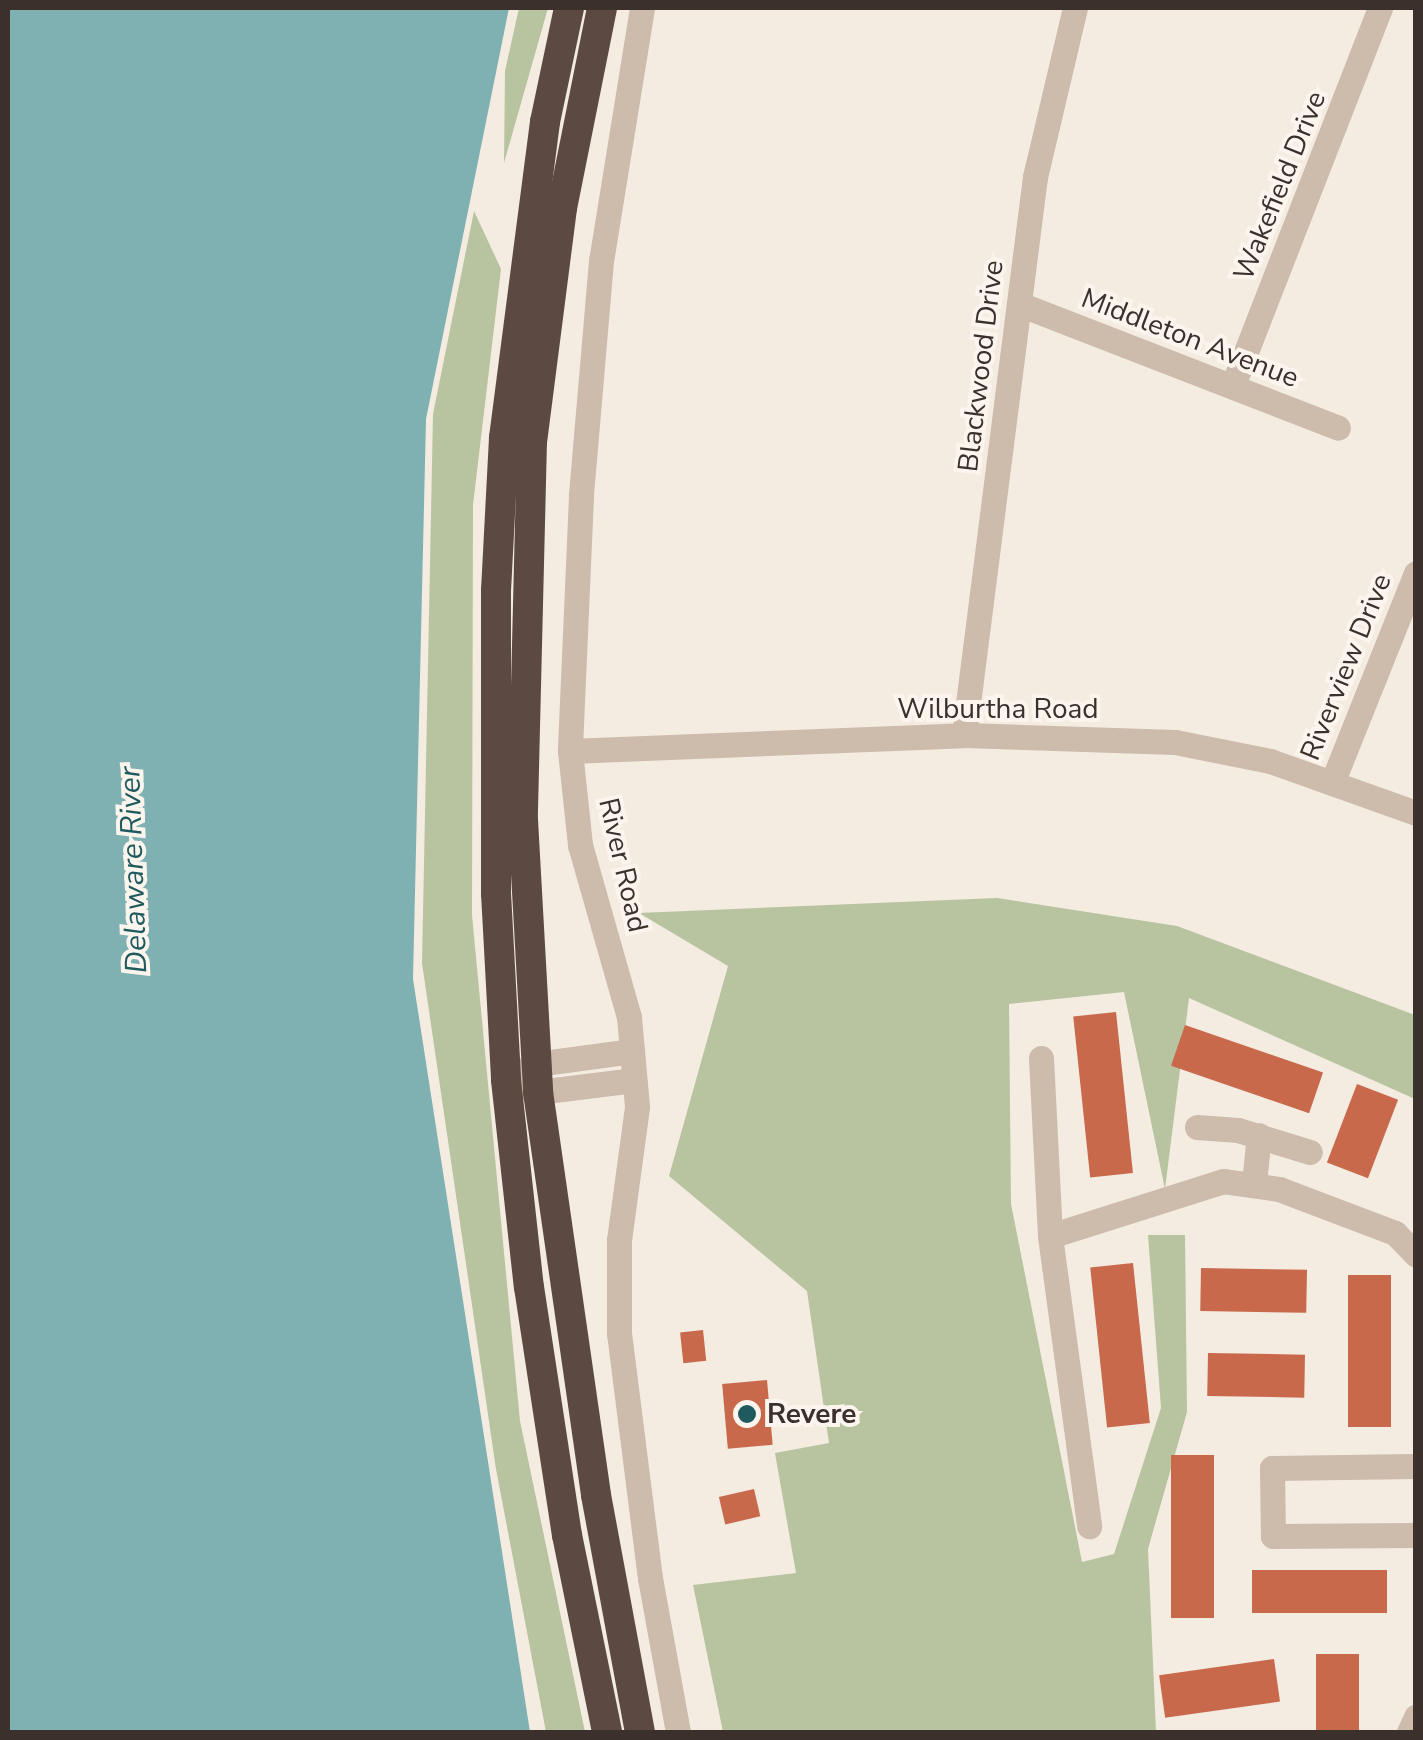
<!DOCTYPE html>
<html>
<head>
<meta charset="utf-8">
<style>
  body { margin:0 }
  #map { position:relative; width:1423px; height:1740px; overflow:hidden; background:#f4ebe1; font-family:"Nunito Sans",sans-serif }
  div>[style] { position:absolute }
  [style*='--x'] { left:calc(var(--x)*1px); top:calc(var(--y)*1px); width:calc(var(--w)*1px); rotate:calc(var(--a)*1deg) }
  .green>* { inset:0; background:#b8c4a0 }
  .water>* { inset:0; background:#7fb0b2 }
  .building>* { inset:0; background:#c8694b; transform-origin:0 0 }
  .minor>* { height:25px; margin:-12.5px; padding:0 12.5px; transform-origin:12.5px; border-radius:12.5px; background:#cdbbac }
  .highway>* { height:30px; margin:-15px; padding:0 15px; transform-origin:15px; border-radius:15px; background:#5c4a42 }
  .dots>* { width:28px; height:28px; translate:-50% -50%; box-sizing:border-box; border:5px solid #fbf5ee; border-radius:50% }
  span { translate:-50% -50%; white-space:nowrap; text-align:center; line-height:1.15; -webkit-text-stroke:8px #fbf5ee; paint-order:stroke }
  .street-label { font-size:28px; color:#3b302b }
  .poi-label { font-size:28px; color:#3b302b; font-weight:700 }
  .left { translate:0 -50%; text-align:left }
  .water-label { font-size:30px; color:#1f5a5e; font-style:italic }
  .frame { position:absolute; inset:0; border:10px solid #3b302b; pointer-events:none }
</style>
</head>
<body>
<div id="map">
  <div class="green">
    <div style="clip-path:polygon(519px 8px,548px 8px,504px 163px,505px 71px)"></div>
    <div style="clip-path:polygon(474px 211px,501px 269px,473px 505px,472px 915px,520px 1421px,585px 1732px,546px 1732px,496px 1469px,422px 963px,433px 414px)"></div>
    <div style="clip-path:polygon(997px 898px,1177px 926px,1415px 1015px,1415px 1099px,1189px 998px,1165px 1189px,1124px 992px,1009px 1004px,1011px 1204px,1082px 1562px,1114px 1554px,1161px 1408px,1148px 1235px,1185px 1235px,1187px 1412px,1148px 1549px,1156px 1732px,723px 1732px,693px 1585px,796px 1573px,775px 1453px,829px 1443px,807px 1291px,669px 1176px,728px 966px,639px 913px)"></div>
  </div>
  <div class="water">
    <div style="clip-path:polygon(8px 8px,509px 8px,426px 419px,413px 979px,530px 1732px,8px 1732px)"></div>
  </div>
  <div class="building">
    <div style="left:1116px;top:1012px;width:162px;height:43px;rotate:84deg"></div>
    <div style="left:1185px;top:1025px;width:146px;height:43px;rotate:19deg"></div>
    <div style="left:1357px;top:1084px;width:44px;height:84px;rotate:21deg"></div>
    <div style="left:1133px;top:1263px;width:161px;height:43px;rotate:84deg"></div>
    <div style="left:1201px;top:1268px;width:106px;height:43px;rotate:1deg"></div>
    <div style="left:1348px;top:1275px;width:43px;height:152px"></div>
    <div style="left:703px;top:1330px;width:31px;height:23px;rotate:84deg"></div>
    <div style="left:1208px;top:1353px;width:97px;height:43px;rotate:1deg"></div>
    <div style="left:767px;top:1380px;width:65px;height:45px;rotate:85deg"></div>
    <div style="left:1171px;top:1455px;width:43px;height:163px"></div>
    <div style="left:754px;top:1489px;width:28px;height:36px;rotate:77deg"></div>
    <div style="left:1252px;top:1570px;width:135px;height:43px"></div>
    <div style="left:1316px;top:1654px;width:43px;height:77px"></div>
    <div style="left:1274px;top:1659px;width:43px;height:116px;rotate:82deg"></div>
  </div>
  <div class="minor">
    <div style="--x:642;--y:8;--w:256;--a:99.2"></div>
    <div style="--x:601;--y:261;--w:236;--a:94.9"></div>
    <div style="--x:581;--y:496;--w:255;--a:92.5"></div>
    <div style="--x:570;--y:751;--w:95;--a:83.9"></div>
    <div style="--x:580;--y:845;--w:179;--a:74.1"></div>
    <div style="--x:629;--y:1017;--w:90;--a:84.9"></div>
    <div style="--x:637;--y:1107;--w:134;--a:97.7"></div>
    <div style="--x:619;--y:1240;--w:93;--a:90"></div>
    <div style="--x:619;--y:1333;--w:247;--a:82.8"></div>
    <div style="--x:650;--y:1578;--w:157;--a:79.7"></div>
    <div style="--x:1019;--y:304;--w:342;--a:21.2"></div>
    <div style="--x:1233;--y:385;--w:405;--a:-68.7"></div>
    <div style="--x:964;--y:735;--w:562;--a:-82.75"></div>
    <div style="--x:1035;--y:177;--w:174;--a:-76.7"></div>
    <div style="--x:570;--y:751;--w:394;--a:-2.3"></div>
    <div style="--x:964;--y:735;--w:211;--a:1.9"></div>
    <div style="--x:1175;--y:742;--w:97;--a:11.3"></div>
    <div style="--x:1270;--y:761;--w:155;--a:19.6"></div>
    <div style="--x:1332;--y:783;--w:226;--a:-68.2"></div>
    <div style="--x:1041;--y:1058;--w:178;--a:87.1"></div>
    <div style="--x:1050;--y:1236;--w:293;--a:82.3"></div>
    <div style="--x:520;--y:1072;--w:18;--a:-27"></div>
    <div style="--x:536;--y:1064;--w:97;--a:-7.7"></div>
    <div style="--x:520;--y:1085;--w:19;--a:21"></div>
    <div style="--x:538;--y:1092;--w:97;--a:-7.1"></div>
    <div style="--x:1197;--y:1127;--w:41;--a:4.2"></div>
    <div style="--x:1238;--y:1130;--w:75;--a:17"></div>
    <div style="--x:1254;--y:1183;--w:48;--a:-84.1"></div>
    <div style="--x:1050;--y:1236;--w:182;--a:-17.6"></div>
    <div style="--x:1223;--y:1181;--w:57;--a:8.1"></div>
    <div style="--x:1279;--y:1189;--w:124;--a:20.8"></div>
    <div style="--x:1395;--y:1233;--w:30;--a:46"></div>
    <div style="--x:1416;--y:1466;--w:144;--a:179.2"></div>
    <div style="--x:1272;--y:1468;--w:68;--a:89.2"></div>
    <div style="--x:1273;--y:1536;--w:143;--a:-0.4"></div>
    <div style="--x:1409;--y:1732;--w:17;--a:-65"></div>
  </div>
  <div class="highway">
    <div style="--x:569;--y:8;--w:116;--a:101.9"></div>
    <div style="--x:545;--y:122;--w:319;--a:97.4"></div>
    <div style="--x:504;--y:438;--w:152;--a:93"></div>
    <div style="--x:496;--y:590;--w:303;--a:90"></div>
    <div style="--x:496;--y:893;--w:187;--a:86.9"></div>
    <div style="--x:506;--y:1080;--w:208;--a:83.7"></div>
    <div style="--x:529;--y:1287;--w:251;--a:81.3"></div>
    <div style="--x:567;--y:1535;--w:201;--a:78.5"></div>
    <div style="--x:602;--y:8;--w:204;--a:101.3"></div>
    <div style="--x:562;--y:208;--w:235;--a:97.3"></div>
    <div style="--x:532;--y:441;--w:379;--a:91.4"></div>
    <div style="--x:523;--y:820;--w:272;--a:86.8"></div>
    <div style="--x:538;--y:1092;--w:407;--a:81.8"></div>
    <div style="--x:596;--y:1495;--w:241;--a:79.5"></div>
  </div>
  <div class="dots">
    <div style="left:747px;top:1414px;background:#1f5a5e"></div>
  </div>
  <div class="street-label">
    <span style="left:1280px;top:186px;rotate:-68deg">Wakefield Drive</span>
    <span style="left:1190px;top:338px;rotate:21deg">Middleton Avenue</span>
    <span style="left:981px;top:366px;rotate:-83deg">Blackwood Drive</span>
    <span style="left:1346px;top:667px;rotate:-68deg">Riverview Drive</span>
    <span style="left:998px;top:709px">Wilburtha Road</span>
    <span style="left:623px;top:865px;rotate:77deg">River Road</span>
  </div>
  <div class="poi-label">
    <span class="left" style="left:767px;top:1414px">Revere</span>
  </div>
  <div class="water-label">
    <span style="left:134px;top:870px;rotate:-92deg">Delaware River</span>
  </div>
  <div class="frame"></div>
</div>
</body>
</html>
